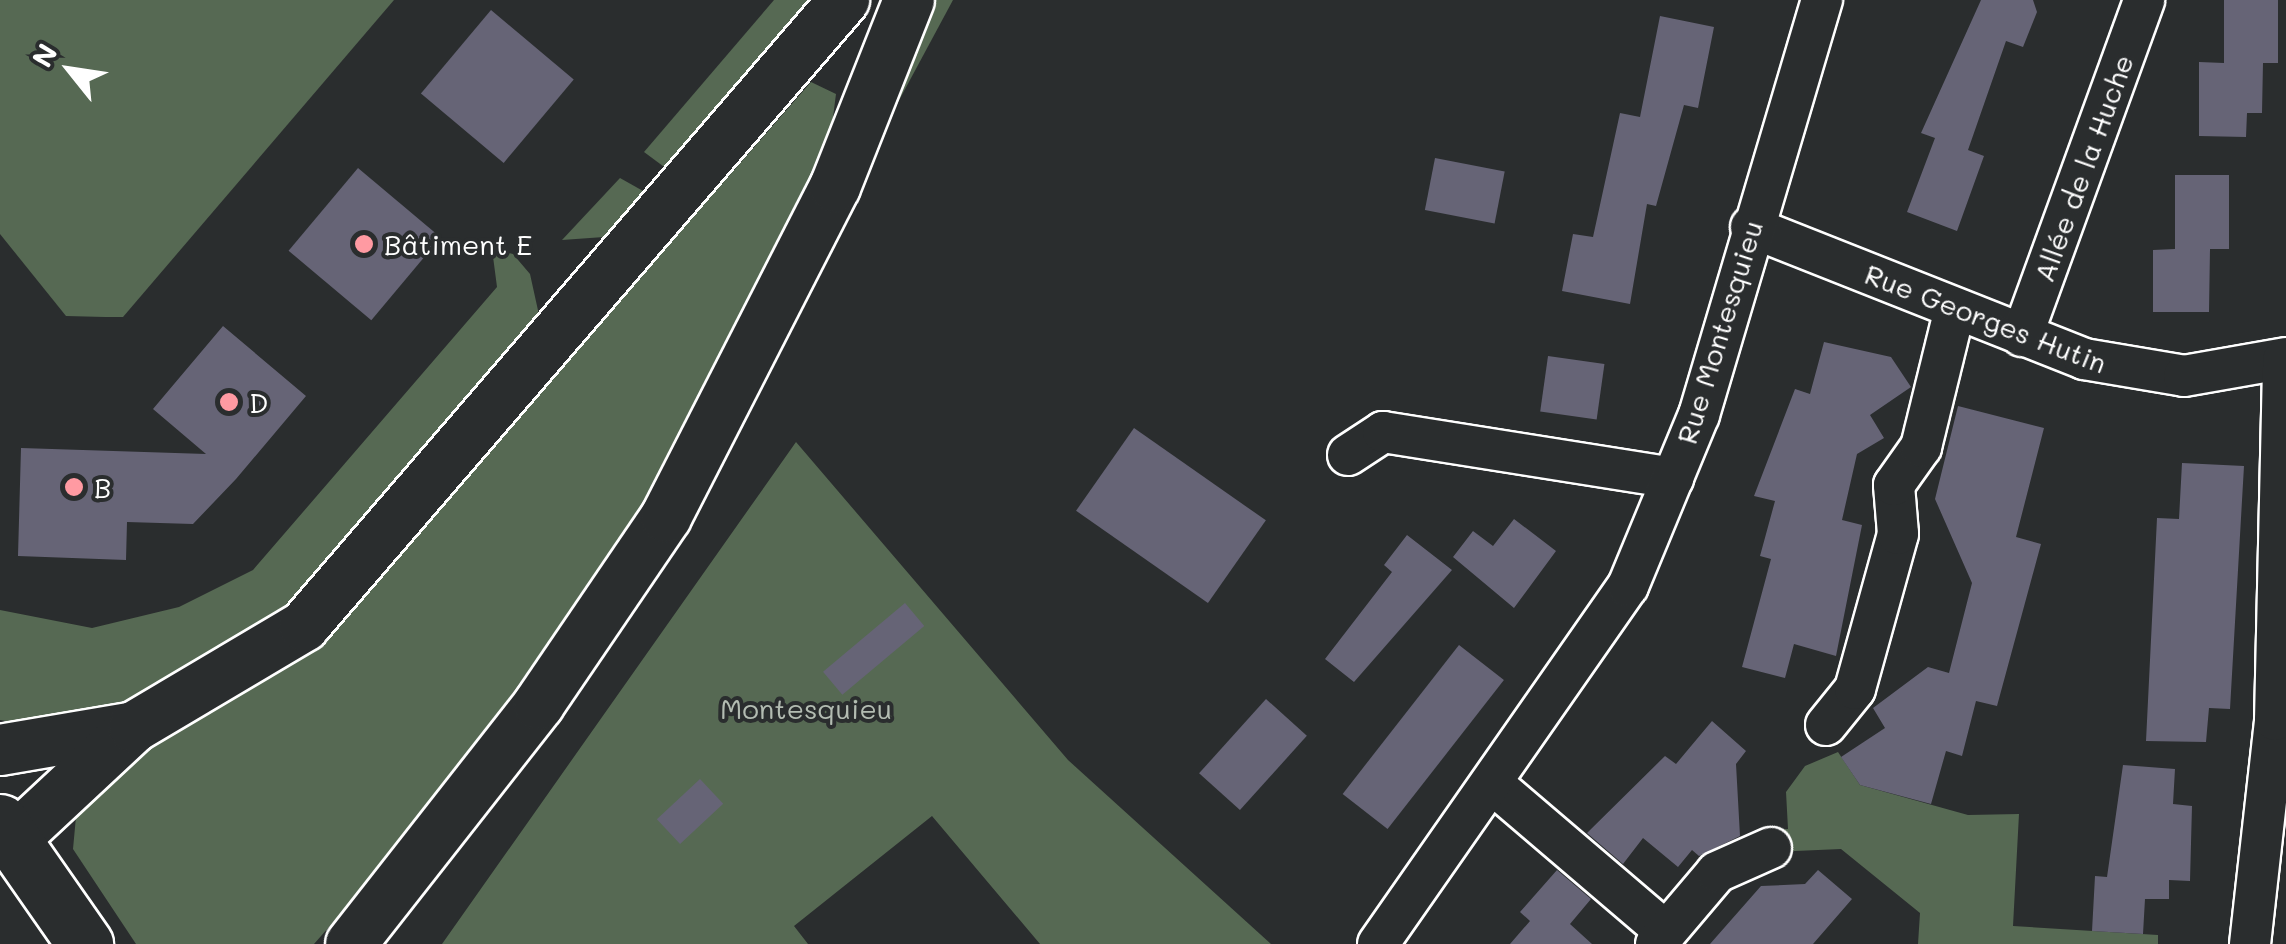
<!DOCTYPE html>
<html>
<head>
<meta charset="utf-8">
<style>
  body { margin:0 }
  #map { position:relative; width:2286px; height:944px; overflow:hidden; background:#2a2d2e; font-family:Mali,sans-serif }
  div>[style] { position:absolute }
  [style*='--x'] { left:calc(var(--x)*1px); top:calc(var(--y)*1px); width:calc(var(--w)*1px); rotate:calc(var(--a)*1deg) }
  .green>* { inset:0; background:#566953 }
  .building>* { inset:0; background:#666476; transform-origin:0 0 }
  .roads { filter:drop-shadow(2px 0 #fff) drop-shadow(-2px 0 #fff) drop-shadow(0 2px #fff) drop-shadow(0 -2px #fff) }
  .minor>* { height:40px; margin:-20px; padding:0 20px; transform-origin:20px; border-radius:20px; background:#2a2d2e }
  .tertiary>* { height:50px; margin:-25px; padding:0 25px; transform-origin:25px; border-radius:25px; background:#2a2d2e }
  .secondary>* { height:55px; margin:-27.5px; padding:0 27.5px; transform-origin:27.5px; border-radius:27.5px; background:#2a2d2e }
  .dots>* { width:28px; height:28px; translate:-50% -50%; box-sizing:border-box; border:5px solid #2a2d2e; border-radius:50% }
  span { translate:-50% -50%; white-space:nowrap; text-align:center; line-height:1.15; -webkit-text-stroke:8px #2a2d2e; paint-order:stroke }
  .street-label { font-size:28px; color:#fff }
  .poi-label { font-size:28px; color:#fff }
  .left { translate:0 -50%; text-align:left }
  .park-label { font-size:28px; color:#b3bcb2 }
  .north { position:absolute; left:20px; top:20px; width:100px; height:100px; -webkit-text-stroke:8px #2a2d2e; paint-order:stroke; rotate:300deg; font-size:28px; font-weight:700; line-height:40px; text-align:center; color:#fff }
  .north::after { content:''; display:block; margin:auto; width:35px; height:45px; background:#fff; clip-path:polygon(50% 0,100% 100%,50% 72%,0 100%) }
</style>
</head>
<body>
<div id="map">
  <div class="green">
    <div style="clip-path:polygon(0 0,394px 0,123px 317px,105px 317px,66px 316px,0 234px)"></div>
    <div style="clip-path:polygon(774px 0,819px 0,671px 172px,644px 152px)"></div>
    <div style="clip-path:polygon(926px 0,953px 0,875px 145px)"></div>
    <div style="clip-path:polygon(811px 82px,836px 94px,829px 148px,645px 505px,423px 820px,314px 944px,136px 944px,73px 849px,78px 795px,364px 593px)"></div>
    <div style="clip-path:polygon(620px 178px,652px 196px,618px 236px,562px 240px)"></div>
    <div style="clip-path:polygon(492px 249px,513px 254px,530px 274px,541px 324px,317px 587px,237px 648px,136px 701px,31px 725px,0 720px,0 610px,92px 628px,179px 607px,253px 570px,497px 287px)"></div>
    <div style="clip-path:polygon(796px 442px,1068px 760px,1271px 944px,1040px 944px,932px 816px,794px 926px,808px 944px,442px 944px)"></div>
    <div style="clip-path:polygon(1838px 752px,1860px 785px,1968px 815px,2019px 814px,2013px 926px,2158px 935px,2158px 944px,1918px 944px,1920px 913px,1841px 849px,1773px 852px,1773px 830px,1788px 829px,1786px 792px,1805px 766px)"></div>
  </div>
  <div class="building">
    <div style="clip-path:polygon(1981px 0,2033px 0,2037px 12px,2023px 47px,2006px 41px,1968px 150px,1984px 156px,1957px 231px,1907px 212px,1935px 138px,1921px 133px)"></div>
    <div style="clip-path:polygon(2224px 0,2278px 0,2278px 63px,2263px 63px,2262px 113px,2247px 113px,2246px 137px,2199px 136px,2199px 62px,2224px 63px)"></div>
    <div style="left:491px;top:10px;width:108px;height:109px;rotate:40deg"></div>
    <div style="clip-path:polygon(1660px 16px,1714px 27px,1698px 108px,1684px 105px,1656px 206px,1647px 204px,1630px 304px,1562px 291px,1573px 234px,1593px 237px,1620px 113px,1640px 117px)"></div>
    <div style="left:1435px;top:158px;width:71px;height:53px;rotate:11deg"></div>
    <div style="left:358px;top:168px;width:108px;height:108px;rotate:40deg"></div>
    <div style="clip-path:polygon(2175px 175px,2229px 175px,2229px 249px,2210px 249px,2209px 312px,2153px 312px,2153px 250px,2175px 249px)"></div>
    <div style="clip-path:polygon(223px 326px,306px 396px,236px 479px,193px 524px,127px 522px,126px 560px,18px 556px,21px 448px,206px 454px,153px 409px)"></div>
    <div style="clip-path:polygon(1824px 342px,1891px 357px,1911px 387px,1870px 415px,1884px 438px,1857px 454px,1842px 520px,1862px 525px,1836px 656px,1794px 644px,1785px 678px,1742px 667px,1771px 559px,1760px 556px,1775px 501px,1754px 496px,1795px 389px,1810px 394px)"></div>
    <div style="left:1548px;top:356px;width:57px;height:56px;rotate:8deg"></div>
    <div style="clip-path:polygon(1958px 406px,2044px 428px,2016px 537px,2041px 544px,1997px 706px,1976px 701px,1962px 756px,1946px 751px,1931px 804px,1860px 785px,1841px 757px,1885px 728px,1873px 708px,1928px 667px,1949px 673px,1972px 583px,1935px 499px)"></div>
    <div style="left:1134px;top:428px;width:161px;height:101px;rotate:35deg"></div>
    <div style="clip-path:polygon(2182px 463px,2244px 466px,2230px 709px,2209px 708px,2206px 742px,2146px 741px,2157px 518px,2179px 519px)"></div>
    <div style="clip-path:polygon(1514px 519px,1556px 551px,1514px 608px,1453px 557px,1473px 531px,1493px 546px)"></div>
    <div style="clip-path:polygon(1407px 535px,1452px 570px,1354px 682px,1325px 659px,1392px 572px,1384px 565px)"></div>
    <div style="left:905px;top:603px;width:30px;height:107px;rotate:50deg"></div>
    <div style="left:1459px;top:645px;width:57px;height:189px;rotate:38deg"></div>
    <div style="left:1266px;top:699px;width:55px;height:100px;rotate:42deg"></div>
    <div style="clip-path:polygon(1712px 721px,1746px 751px,1736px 764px,1740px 836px,1699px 856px,1692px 850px,1678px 867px,1643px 838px,1623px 864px,1587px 833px,1665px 756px,1676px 764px)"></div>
    <div style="clip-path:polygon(2123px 765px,2175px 769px,2173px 804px,2192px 806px,2190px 881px,2169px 880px,2169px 899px,2145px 899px,2143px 934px,2092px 931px,2095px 876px,2107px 877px)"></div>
    <div style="left:700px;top:779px;width:34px;height:59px;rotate:47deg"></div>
    <div style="clip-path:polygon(1557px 870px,1591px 899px,1570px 924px,1592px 944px,1510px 944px,1530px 921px,1520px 912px)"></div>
    <div style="clip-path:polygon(1818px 870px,1852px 899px,1813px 944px,1710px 944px,1761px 886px,1805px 884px)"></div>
  </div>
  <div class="roads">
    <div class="minor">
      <div style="--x:1751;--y:227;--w:358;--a:21.6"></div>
      <div style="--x:2084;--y:359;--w:101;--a:9.6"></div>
      <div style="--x:2184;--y:376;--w:104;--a:-10"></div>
      <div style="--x:2022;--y:336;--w:357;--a:-70"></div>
      <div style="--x:1348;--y:455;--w:42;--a:-33.3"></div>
      <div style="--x:1383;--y:432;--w:294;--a:9"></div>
      <div style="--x:1826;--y:725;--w:46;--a:-51.1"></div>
      <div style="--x:1855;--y:689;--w:161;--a:-74.5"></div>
      <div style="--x:1898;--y:534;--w:49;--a:-94.7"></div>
      <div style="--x:1894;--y:485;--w:47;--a:-54.6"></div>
      <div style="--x:1921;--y:447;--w:142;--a:-76.2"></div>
      <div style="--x:1494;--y:785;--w:226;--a:40.5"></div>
      <div style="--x:1378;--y:944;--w:437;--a:-55.1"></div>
      <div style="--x:1628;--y:586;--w:185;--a:-67.5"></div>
      <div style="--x:1699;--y:415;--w:433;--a:-73.5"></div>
      <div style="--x:1656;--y:944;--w:94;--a:-49.7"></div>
      <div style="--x:1717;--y:872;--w:59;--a:-24"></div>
      <div style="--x:2250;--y:944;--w:225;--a:-83.6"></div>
      <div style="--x:2275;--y:720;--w:360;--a:-88.7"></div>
    </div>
    <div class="tertiary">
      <div style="--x:0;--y:750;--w:136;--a:-9.7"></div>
      <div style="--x:13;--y:840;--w:166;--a:-43"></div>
      <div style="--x:134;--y:727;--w:198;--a:-30.7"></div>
      <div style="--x:304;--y:626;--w:827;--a:-49.22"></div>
      <div style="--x:351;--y:944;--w:305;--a:-51.9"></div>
      <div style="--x:539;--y:704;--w:226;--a:-55.8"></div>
      <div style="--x:666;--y:517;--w:371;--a:-62.9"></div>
      <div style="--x:835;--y:187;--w:201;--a:-68.4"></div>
    </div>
    <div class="secondary">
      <div style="--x:0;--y:822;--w:149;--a:55.1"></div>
    </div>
  </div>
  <div class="dots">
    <div style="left:364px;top:244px;background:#ff9aa2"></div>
    <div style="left:229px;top:402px;background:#ff9aa2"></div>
    <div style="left:74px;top:487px;background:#ff9aa2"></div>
  </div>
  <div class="street-label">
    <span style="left:2083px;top:168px;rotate:-70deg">Allée de la Huche</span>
    <span style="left:1986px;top:318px;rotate:21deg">Rue Georges Hutin</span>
    <span style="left:1719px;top:332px;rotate:-73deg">Rue Montesquieu</span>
  </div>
  <div class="poi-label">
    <span class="left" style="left:384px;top:244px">Bâtiment E</span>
    <span class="left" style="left:249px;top:402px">D</span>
    <span class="left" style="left:94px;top:487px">B</span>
  </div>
  <div class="park-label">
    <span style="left:806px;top:708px">Montesquieu</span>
  </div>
  <div class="north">N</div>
</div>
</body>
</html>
